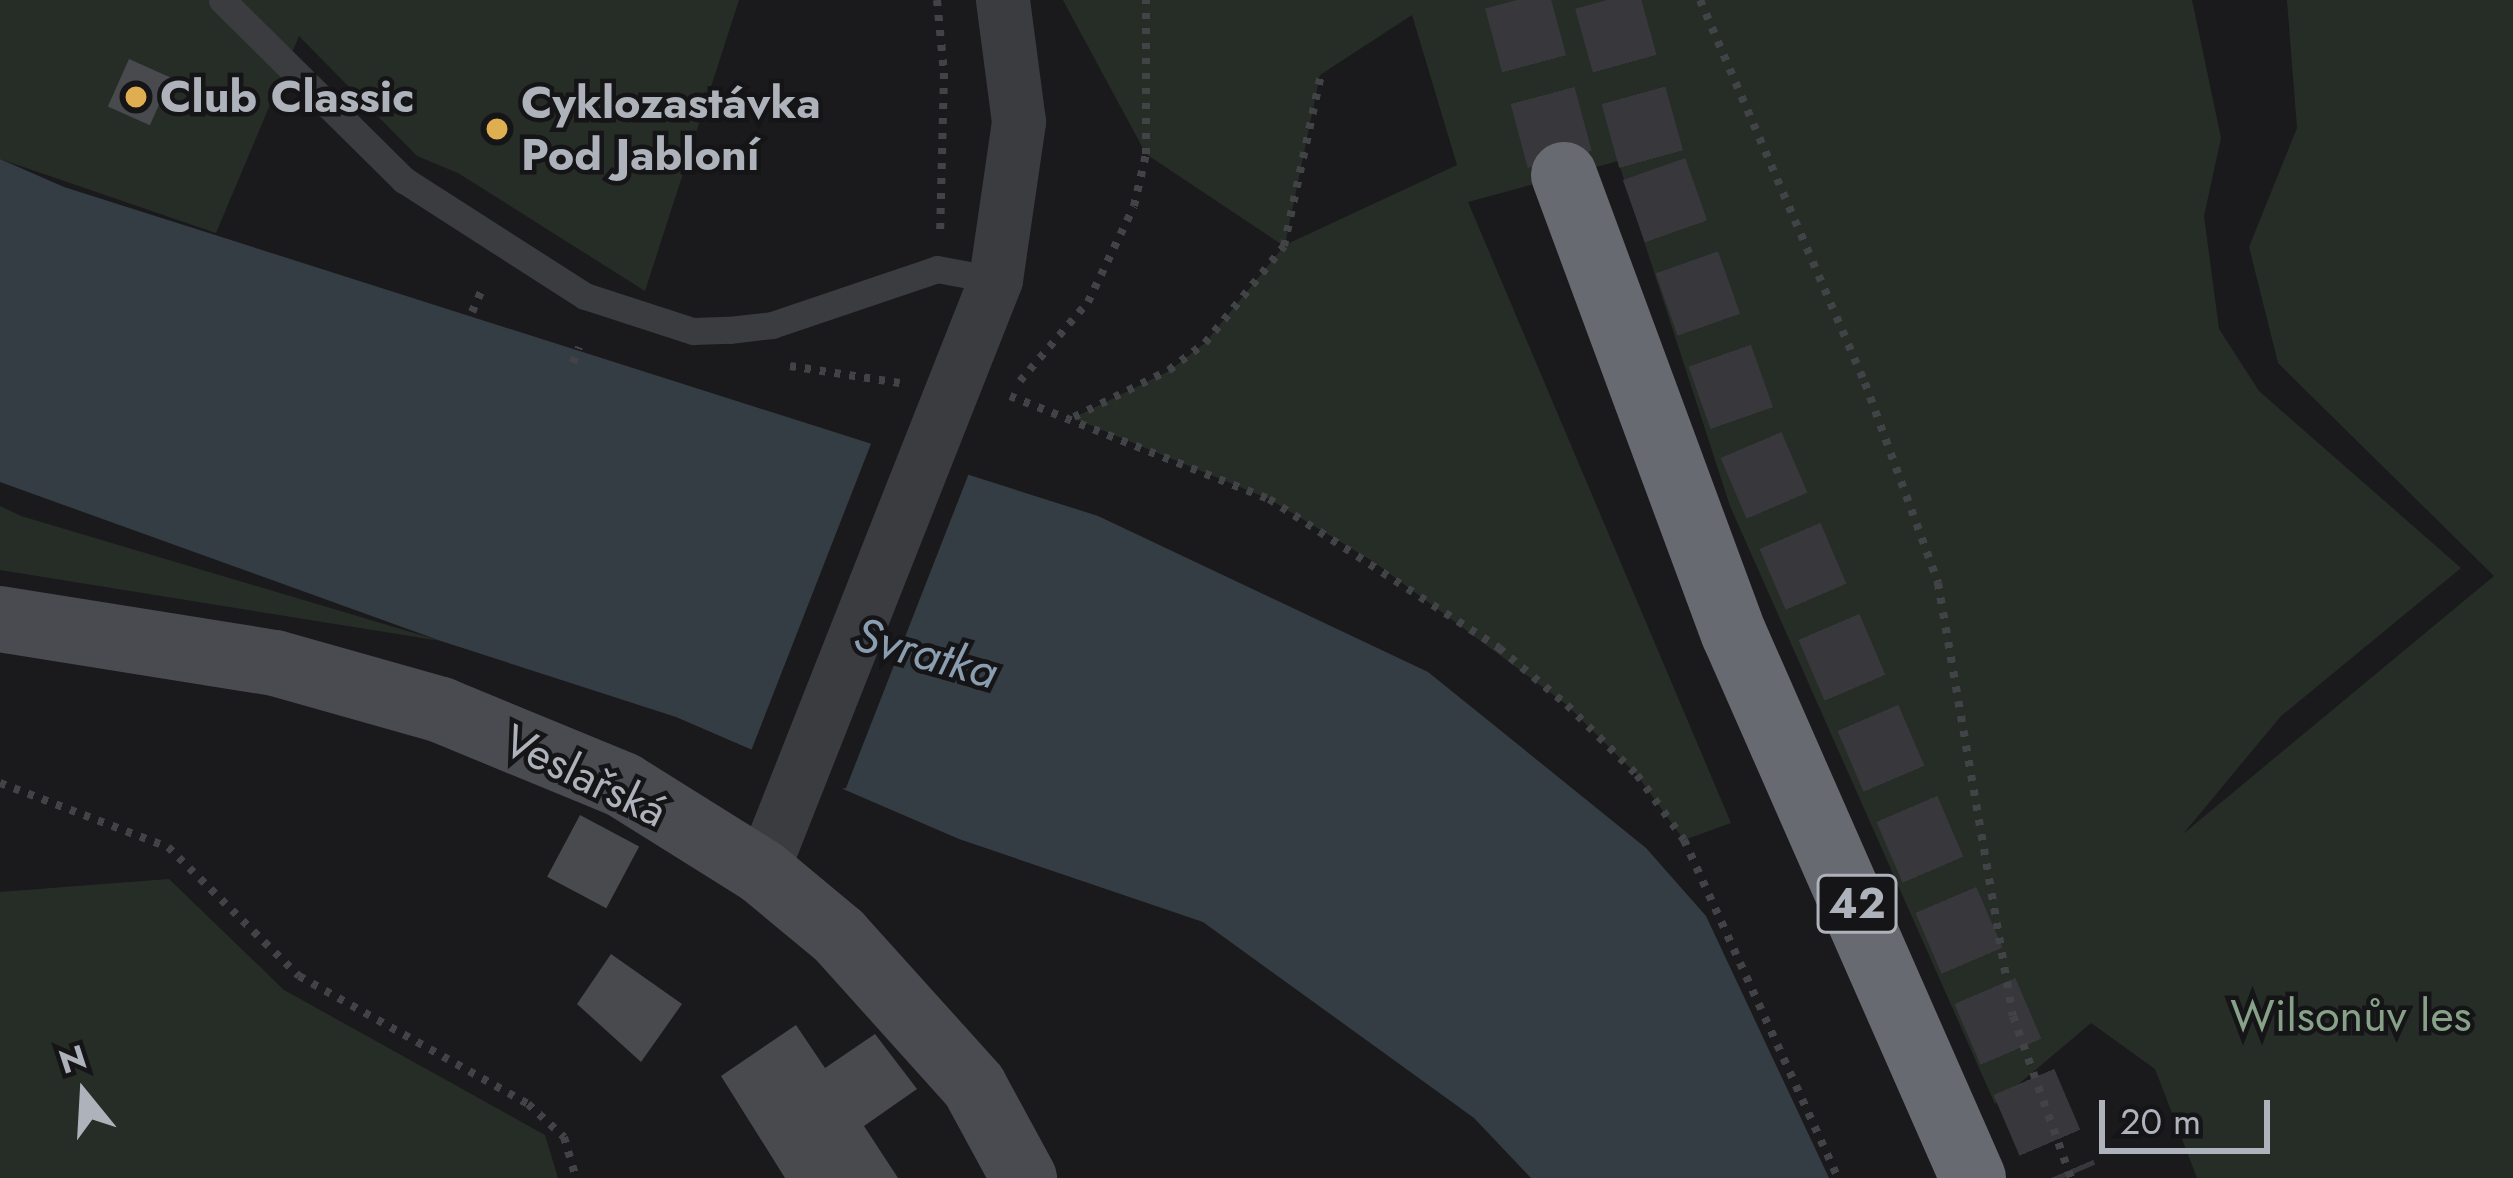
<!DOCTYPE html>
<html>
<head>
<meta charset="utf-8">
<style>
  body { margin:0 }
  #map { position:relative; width:2513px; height:1178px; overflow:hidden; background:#1a1a1c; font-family:Jost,sans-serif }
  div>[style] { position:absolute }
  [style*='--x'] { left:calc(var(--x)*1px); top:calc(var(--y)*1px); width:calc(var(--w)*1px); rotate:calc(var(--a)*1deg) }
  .green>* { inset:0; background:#262d27 }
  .water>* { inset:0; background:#353d44 }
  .pier>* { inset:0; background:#1a1a1c }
  .building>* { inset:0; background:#494a4e; transform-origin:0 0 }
  .highway-tunnel>* { height:66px; margin-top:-33px; transform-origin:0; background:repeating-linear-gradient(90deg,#38383c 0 66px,transparent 0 99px) }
  .path>* { height:8px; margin-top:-4px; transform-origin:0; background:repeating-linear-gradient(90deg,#424347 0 6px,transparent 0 15px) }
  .lane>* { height:27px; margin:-13.5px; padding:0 13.5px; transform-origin:13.5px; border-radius:13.5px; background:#3b3c40 }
  .street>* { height:54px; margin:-27px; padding:0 27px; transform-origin:27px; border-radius:27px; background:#3b3c40 }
  .secondary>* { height:66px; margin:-33px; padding:0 33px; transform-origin:33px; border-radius:33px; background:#4a4b50 }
  .highway>* { height:66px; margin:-33px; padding:0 33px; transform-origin:33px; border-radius:33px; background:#686a71 }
  .dots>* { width:33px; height:33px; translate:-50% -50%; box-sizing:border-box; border:6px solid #151517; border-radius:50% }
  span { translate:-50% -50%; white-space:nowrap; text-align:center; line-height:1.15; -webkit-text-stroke:9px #151517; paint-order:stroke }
  .shield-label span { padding:3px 9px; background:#151517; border:3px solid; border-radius:9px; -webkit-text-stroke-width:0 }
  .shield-label { font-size:42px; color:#aeb2ba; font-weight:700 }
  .poi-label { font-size:45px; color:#aeb2ba; font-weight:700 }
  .left { translate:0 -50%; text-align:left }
  .street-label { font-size:45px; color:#aeb2ba }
  .park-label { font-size:45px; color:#87a289 }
  .water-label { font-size:48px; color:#8a9eb0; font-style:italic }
  .north { position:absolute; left:24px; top:1034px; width:120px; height:120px; -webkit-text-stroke:9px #151517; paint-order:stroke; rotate:342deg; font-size:33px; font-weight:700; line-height:48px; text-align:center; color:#aeb2ba }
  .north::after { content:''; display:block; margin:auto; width:42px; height:54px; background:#aeb2ba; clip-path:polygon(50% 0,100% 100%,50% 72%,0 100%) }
  .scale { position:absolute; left:2099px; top:1100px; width:171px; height:54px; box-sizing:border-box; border:6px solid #aeb2ba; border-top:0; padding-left:15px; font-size:36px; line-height:42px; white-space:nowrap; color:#aeb2ba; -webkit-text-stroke:9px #151517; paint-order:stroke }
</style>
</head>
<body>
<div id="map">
  <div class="green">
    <div style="clip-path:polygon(0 0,739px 0,645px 291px,458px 173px,417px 156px,299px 36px,216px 233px,0 159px)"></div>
    <div style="clip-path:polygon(evenodd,1063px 0,2192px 0,2221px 138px,2204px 216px,2219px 329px,2259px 391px,2461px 568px,2281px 716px,2183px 834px,2494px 576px,2278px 363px,2249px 247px,2297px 128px,2287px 0,2513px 0,2513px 1178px,2197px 1178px,2155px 1069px,2091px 1023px,1995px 1104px,1730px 506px,1618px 161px,1468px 202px,1731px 823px,1684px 840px,1637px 775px,1567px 705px,1374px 562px,1269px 499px,1073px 418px,1169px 371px,1205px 343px,1284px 246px,1146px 154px,1063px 0,1412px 15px,1457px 165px,1285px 245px,1320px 75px,1412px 15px)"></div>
    <div style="clip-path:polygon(0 506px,21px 516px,441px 641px,0 570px)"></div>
    <div style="clip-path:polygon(169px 879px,284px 990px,545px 1135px,558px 1178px,0 1178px,0 892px)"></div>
  </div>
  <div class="water">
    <div style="clip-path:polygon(0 159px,64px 187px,1098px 516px,1428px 672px,1646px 848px,1706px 916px,1829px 1178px,1531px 1178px,1474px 1118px,1203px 922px,959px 839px,676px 717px,441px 641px,0 482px)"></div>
  </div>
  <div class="pier">
    <div style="clip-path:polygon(874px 436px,971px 468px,846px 788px,835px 790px,751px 751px)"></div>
  </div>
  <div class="building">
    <div style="left:129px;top:59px;width:46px;height:52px;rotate:24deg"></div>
    <div style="left:580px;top:815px;width:67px;height:70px;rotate:28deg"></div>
    <div style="clip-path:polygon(611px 954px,682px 1004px,641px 1062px,577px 1004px)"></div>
    <div style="clip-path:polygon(796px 1025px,825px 1068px,875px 1034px,917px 1089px,864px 1126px,898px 1178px,785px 1178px,721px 1076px)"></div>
  </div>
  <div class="highway-tunnel">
    <div style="--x:1517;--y:0;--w:181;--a:75"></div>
    <div style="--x:1607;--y:0;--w:175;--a:74.5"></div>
    <div style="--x:1654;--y:169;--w:293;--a:70.6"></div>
    <div style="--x:1751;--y:445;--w:797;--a:66.81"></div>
  </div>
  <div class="path">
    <div style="--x:937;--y:0;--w:73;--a:84.5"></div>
    <div style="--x:944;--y:73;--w:159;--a:91.4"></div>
    <div style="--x:1700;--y:0;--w:417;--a:66.7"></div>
    <div style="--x:1865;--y:383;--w:213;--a:69.9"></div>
    <div style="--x:1938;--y:583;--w:439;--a:80.2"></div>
    <div style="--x:2013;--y:1016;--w:172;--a:70.3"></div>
    <div style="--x:472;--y:312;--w:22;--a:-66"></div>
    <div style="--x:573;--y:363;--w:17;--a:-69"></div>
    <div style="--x:790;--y:366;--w:111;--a:8.8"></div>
    <div style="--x:1020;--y:381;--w:104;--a:-49.3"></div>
    <div style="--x:1088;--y:302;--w:106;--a:-64.4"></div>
    <div style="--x:1134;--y:206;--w:53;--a:-77"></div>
    <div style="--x:1146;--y:154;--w:154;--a:-90"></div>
    <div style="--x:1010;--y:396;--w:279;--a:21.7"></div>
    <div style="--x:1269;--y:499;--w:274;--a:32.9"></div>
    <div style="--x:1499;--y:648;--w:89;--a:40"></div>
    <div style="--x:1567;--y:705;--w:99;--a:45"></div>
    <div style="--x:1637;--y:775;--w:80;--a:54.1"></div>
    <div style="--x:1684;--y:840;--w:371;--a:65.5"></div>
    <div style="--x:1074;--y:417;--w:106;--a:-26.3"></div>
    <div style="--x:1169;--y:370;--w:45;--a:-36.9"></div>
    <div style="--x:1205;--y:343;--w:125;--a:-50.8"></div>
    <div style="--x:1284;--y:246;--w:175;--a:-77.8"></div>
    <div style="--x:0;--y:783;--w:180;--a:20.9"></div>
    <div style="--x:168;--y:847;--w:184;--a:44.6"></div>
    <div style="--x:299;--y:976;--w:262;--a:29.2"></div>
    <div style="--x:528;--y:1104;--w:49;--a:42.5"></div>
    <div style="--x:564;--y:1137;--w:43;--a:73.7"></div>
  </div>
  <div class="lane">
    <div style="--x:222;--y:0;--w:256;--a:44.7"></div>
    <div style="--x:404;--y:180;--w:215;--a:32.7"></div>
    <div style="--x:585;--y:296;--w:114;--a:18"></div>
    <div style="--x:693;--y:331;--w:36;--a:-2"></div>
    <div style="--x:729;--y:330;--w:43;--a:-6.6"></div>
    <div style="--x:772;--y:325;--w:174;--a:-18.7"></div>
    <div style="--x:937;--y:269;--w:60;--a:10.6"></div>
  </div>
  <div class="street">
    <div style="--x:762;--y:872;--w:637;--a:-68.43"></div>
    <div style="--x:996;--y:280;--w:160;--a:-81.7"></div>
    <div style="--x:1019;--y:122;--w:123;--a:-97.5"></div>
  </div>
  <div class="secondary">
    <div style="--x:0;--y:619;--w:278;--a:9.1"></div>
    <div style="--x:275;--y:663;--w:173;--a:15.8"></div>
    <div style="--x:441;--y:710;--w:197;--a:22.4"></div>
    <div style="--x:623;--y:785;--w:164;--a:32"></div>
    <div style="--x:762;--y:872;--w:100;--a:39.7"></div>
    <div style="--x:839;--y:936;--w:202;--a:48"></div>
    <div style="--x:974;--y:1086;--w:105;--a:61.5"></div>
  </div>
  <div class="highway">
    <div style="--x:1564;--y:175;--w:489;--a:69.7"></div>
    <div style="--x:1734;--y:634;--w:594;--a:66.28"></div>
  </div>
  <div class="dots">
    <div style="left:136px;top:97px;background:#deae50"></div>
    <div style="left:497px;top:129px;background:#deae50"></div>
  </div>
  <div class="shield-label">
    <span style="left:1857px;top:904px">42</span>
  </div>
  <div class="poi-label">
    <span class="left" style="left:160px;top:97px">Club Classic</span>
    <span class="left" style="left:521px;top:129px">Cyklozastávka<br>Pod Jabloní</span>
  </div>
  <div class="street-label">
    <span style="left:585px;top:776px;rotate:26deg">Veslařská</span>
  </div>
  <div class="park-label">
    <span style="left:2351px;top:1016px">Wilsonův les</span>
  </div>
  <div class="water-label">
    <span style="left:926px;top:653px;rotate:16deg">Svratka</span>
  </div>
  <div class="north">N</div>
  <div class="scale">20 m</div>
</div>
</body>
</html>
